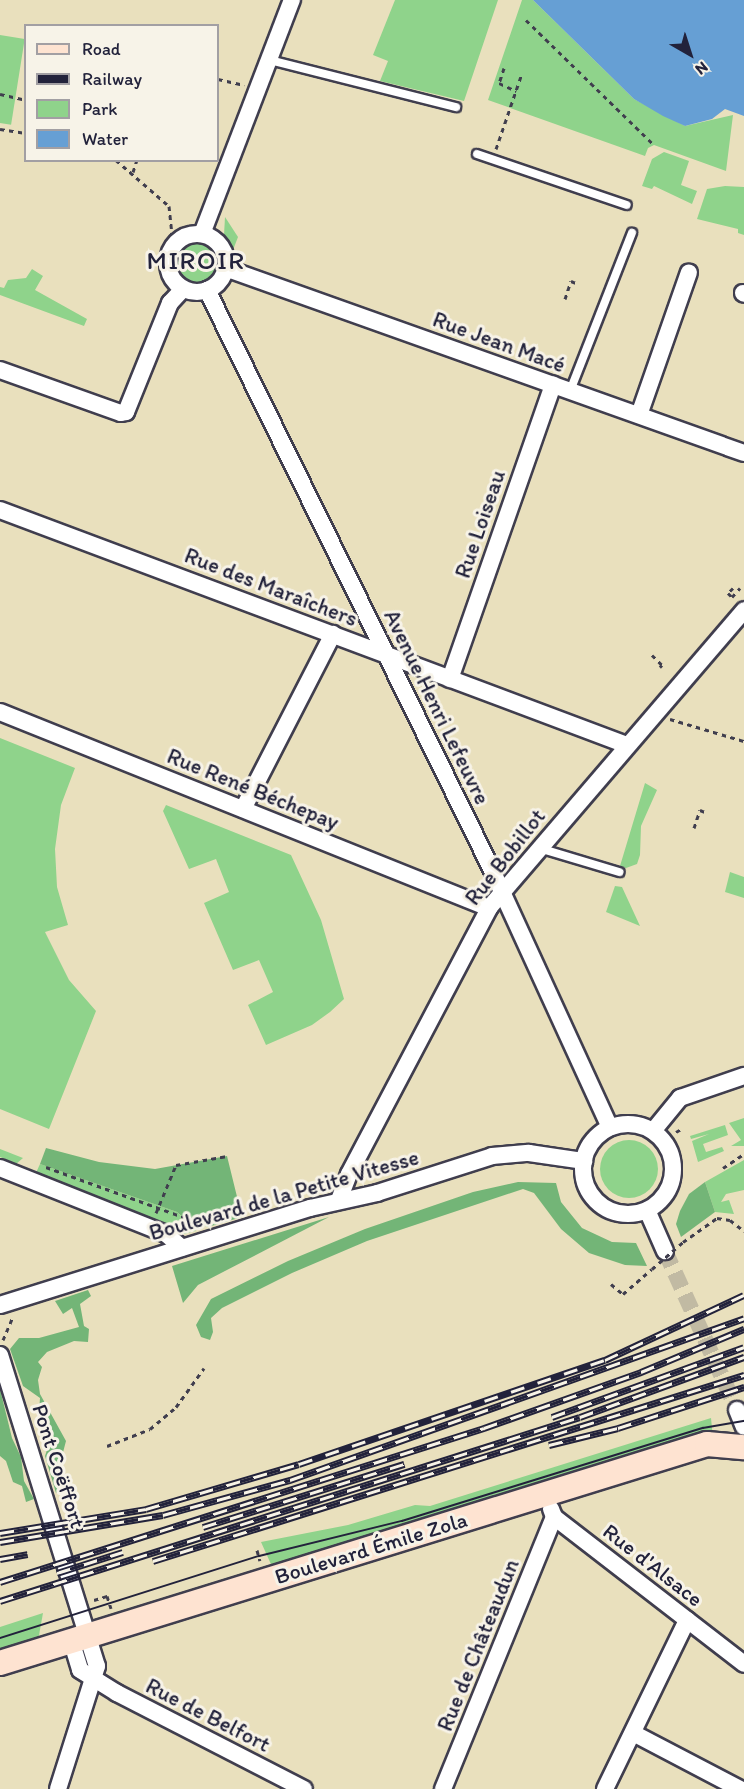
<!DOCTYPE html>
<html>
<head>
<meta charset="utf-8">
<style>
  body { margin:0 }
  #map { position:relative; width:744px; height:1789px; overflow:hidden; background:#e9e0bd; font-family:Itim,sans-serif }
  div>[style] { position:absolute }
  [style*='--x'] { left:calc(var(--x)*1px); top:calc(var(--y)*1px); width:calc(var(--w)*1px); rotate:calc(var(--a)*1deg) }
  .green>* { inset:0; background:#8fd38b; transform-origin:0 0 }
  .round { border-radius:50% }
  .forest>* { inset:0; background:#73b577 }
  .water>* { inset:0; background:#669fd4 }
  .minor-tunnel>* { height:16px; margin-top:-8px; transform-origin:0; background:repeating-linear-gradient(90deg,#c1baa3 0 16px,transparent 0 24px) }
  .path>* { height:3px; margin-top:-1.5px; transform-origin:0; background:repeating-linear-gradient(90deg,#403e4e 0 4.5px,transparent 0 9px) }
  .roads { filter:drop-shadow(2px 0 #403e4e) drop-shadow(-2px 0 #403e4e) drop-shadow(0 2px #403e4e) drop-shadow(0 -2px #403e4e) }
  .service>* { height:8px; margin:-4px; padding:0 4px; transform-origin:4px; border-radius:4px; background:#fff }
  .minor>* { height:16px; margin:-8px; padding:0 8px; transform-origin:8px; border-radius:8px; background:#fff }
  .minor>.ring { margin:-8px; padding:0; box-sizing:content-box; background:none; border:16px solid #fff; border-radius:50% }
  .secondary>* { height:24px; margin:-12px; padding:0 12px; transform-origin:12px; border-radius:12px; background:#fee3d1 }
  .tram>* { height:1.5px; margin:-0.75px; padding:0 0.75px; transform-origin:0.75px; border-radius:0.75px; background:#22223b }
  .rail>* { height:7px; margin-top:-3.5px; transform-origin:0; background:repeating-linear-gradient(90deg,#f7f3e8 0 14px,#22223b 0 28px); box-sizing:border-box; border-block:2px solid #22223b }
  .path-bridge>* { height:3px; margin-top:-1.5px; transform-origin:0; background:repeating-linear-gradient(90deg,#403e4e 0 4.5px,transparent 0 9px) }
  span { translate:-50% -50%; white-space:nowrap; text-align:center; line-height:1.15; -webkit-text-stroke:6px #f7f3e8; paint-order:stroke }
  .street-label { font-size:22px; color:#22223b }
  .quarter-label { font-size:26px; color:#22223b; letter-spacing:1.5px }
  .legend { position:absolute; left:24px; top:24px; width:195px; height:138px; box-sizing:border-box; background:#f7f3e8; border:2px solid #a29fa3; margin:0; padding:8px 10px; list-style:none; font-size:18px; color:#22223b }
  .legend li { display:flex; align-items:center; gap:12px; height:30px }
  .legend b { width:30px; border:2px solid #a29fa3 }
  .north { position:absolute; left:660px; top:24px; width:60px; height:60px; -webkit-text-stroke:4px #f7f3e8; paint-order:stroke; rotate:141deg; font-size:16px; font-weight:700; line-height:24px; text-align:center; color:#22223b }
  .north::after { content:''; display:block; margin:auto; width:21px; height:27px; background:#22223b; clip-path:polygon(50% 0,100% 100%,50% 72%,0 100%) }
</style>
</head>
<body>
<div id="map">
  <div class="green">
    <div style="clip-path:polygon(395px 0,498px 0,464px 101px,380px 81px,388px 61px,373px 55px)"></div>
    <div style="clip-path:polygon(522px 0,533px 0,634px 99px,685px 126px,733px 115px,726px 171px,654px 145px,648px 148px,645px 156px,488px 100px)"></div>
    <div style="left:0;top:35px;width:25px;height:87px;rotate:9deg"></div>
    <div style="clip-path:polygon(664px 152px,689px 161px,681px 185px,697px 191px,692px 204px,654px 186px,652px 189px,642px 186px,652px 159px)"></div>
    <div style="clip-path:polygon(725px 186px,744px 187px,744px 235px,738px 233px,738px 229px,697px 219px,707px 189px)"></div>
    <div style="clip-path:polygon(225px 217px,238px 237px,233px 250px,224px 235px)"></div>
    <div class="round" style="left:176px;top:242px;width:42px;height:42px"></div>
    <div style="clip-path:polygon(32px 269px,43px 276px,35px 290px,87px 319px,84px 326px,0 295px,0 287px,4px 288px,8px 280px,26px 278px)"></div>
    <div style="clip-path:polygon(0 738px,75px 768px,61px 805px,55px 849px,57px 887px,68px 925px,45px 932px,69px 980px,96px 1011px,49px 1129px,0 1109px)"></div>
    <div style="clip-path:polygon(645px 783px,657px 790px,641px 826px,640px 855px,637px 864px,626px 868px,620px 866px)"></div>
    <div style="clip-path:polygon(166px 805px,291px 855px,321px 920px,344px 999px,330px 1012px,312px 1025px,266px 1045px,248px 1005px,273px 992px,259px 960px,233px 970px,204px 903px,229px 892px,216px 859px,189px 869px,163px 811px)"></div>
    <div style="clip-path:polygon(730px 872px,744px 877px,744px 898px,725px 892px)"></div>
    <div style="clip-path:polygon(615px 886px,622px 887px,640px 926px,606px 912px)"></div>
    <div style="clip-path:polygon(744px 1118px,744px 1146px,731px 1146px,741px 1140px,729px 1123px)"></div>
    <div style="clip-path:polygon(725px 1125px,728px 1135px,703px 1144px,706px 1152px,722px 1147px,724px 1151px,698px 1162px,692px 1141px,709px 1134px,691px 1139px,690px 1136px)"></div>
    <div class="round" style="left:600px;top:1140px;width:58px;height:58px"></div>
    <div style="clip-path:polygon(0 1149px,23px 1158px,16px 1164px,0 1157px)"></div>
    <div style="clip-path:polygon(744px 1160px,744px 1190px,726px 1194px,721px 1202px,729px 1200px,734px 1214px,715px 1212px,705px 1182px)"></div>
    <div style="clip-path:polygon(40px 1164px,177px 1212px,196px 1231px,184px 1234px,35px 1175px)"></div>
    <div style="clip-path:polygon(711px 1418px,713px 1438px,274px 1571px,261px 1542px,348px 1525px,415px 1505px,430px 1506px)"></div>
    <div style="clip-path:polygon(43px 1613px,36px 1652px,0 1663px,0 1627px)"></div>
  </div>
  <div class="forest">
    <div style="clip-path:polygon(46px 1148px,99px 1162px,155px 1169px,227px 1156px,242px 1217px,208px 1227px,186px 1220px,177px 1212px,40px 1164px)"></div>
    <div style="clip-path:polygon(518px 1182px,556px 1183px,561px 1202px,582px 1228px,612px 1242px,636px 1243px,647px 1266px,625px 1265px,589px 1253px,561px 1229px,534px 1193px,523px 1189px,367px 1241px,292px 1273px,222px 1308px,211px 1318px,213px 1332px,210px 1340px,201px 1337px,196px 1325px,211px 1299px,288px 1261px,365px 1229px,473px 1192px)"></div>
    <div style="clip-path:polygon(705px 1182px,715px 1212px,681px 1237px,676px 1224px,680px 1211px,689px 1194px)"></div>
    <div style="clip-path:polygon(329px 1217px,198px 1285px,183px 1303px,172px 1266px)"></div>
    <div style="clip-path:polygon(88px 1290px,91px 1296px,80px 1304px,84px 1326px,89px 1329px,88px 1342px,74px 1341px,47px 1352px,38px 1362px,42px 1367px,38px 1380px,40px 1394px,66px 1441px,61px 1460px,66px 1483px,56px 1493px,45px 1456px,51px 1438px,38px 1426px,40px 1398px,23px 1386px,10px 1349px,19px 1338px,39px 1338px,79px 1327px,72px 1308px,63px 1314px,55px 1301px)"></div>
    <div style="clip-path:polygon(0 1389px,12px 1438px,21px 1457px,24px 1481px,34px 1499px,26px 1502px,22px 1486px,13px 1482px,6px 1461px,0 1456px)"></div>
  </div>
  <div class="water">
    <div style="clip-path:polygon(533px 0,744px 0,744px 116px,725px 109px,712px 119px,685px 126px,663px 116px,634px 99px)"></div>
  </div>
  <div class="minor-tunnel">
    <div style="--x:665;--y:1251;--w:175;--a:65.6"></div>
  </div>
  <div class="path">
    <div style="--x:526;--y:20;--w:179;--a:44.3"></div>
    <div style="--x:504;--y:68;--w:16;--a:108"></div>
    <div style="--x:499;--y:83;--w:19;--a:25"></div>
    <div style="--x:218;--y:79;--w:27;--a:13"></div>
    <div style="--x:0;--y:94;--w:27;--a:13"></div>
    <div style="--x:0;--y:129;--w:26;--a:9"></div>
    <div style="--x:496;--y:149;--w:77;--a:-71.1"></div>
    <div style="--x:116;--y:160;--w:70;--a:41"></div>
    <div style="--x:169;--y:206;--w:27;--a:84"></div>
    <div style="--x:172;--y:233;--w:11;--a:124"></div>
    <div style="--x:133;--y:172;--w:13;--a:-72"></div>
    <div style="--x:565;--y:299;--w:19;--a:-72"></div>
    <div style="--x:571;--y:281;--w:5;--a:22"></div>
    <div style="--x:733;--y:588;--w:7;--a:135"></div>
    <div style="--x:728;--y:593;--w:6;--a:45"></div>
    <div style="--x:732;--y:597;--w:12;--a:-48"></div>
    <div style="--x:652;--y:655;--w:14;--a:45"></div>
    <div style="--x:662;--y:665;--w:3;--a:135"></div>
    <div style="--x:670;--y:719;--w:77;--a:16.6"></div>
    <div style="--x:694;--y:828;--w:19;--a:-72"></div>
    <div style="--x:700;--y:810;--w:5;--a:22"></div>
    <div style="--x:676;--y:1132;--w:8;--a:-30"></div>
    <div style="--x:46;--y:1167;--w:164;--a:20"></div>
    <div style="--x:723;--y:1168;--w:25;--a:-34"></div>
    <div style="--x:156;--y:1213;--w:52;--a:-67.4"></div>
    <div style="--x:176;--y:1165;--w:52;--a:-10"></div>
    <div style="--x:220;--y:1217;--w:21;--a:-19"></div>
    <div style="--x:683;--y:1242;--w:42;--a:-35.2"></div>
    <div style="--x:717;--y:1218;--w:13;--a:9"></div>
    <div style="--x:730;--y:1220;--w:18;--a:38"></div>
    <div style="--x:611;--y:1284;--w:16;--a:40"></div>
    <div style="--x:623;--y:1294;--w:38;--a:-41"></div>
    <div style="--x:3;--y:1340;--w:23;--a:-67"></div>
    <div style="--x:107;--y:1446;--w:46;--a:-21.6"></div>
    <div style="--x:150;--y:1429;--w:34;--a:-40"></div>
    <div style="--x:176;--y:1407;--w:48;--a:-54.3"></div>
    <div style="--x:257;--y:1550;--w:11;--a:75"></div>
    <div style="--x:94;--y:1600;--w:14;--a:-17"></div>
    <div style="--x:107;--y:1596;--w:13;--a:72"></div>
  </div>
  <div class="roads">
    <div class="service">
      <div style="--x:270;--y:60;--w:192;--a:14.2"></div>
      <div style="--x:477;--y:154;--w:158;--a:18.8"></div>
      <div style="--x:570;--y:391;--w:170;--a:-68.6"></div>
      <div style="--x:539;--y:848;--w:84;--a:16.7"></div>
    </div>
    <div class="minor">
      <div class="ring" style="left:168px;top:234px;width:42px;height:42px"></div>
      <div style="--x:202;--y:234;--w:251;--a:-69"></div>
      <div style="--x:225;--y:268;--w:551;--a:19.62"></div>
      <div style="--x:207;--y:290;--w:648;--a:63.83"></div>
      <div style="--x:493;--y:872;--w:281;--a:65.4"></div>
      <div style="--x:743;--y:293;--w:1;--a:45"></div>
      <div style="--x:0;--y:370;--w:128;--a:19.6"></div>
      <div style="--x:121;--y:413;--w:5;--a:-11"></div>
      <div style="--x:126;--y:412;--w:118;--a:-68"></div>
      <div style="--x:170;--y:303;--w:19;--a:-47"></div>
      <div style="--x:639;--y:415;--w:151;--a:-70.7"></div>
      <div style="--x:0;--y:510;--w:670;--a:20.55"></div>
      <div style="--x:450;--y:679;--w:312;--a:-70.7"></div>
      <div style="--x:0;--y:712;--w:527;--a:21.84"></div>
      <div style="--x:243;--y:809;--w:197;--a:-62.8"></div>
      <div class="ring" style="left:583px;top:1124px;width:74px;height:74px"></div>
      <div style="--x:653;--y:1131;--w:43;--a:-50.7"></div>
      <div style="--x:680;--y:1098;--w:68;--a:-19"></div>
      <div style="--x:0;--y:1168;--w:179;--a:21.7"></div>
      <div style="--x:166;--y:1234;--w:21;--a:41"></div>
      <div style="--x:339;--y:1200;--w:28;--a:-69"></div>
      <div style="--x:349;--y:1174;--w:301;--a:-62.2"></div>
      <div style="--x:489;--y:908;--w:392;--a:-49.4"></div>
      <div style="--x:647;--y:1210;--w:45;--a:66.3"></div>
      <div style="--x:0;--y:1305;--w:325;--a:-17.4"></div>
      <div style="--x:310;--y:1208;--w:69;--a:-12.6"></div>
      <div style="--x:377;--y:1193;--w:121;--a:-17.8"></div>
      <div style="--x:492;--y:1156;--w:37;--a:-5"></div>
      <div style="--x:529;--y:1153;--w:56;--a:8.3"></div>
      <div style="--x:0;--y:1355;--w:326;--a:72.7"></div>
      <div style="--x:97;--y:1666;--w:129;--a:107.6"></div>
      <div style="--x:737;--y:1410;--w:18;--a:68"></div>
      <div style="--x:551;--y:1509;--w:9;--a:69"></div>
      <div style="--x:554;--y:1517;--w:240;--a:37.7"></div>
      <div style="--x:71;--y:1640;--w:31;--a:73"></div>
      <div style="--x:80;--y:1670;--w:44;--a:31.9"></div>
      <div style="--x:117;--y:1693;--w:210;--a:27.2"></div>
      <div style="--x:633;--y:1733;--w:121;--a:27.6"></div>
      <div style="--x:443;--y:1789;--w:294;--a:-67.8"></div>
      <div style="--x:605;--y:1789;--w:188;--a:-64.1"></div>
    </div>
    <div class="secondary">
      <div style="--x:0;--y:1663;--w:740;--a:-17.21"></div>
      <div style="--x:707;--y:1444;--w:37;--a:5"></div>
    </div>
  </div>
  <div class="tram">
    <div style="--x:0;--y:1638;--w:272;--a:-17.6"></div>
    <div style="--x:259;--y:1556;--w:147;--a:-13.8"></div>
    <div style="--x:402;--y:1521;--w:315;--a:-17.2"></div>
    <div style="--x:703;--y:1428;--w:42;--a:-9.7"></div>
  </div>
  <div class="rail">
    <div style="--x:552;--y:1417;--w:204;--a:-20"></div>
    <div style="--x:549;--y:1445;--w:71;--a:-13.8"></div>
    <div style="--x:618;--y:1428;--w:133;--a:-18"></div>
    <div style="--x:203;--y:1527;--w:211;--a:-17.4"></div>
    <div style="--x:0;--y:1533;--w:148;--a:-9.3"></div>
    <div style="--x:146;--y:1509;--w:159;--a:-16.4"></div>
    <div style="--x:299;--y:1464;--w:323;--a:-18.8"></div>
    <div style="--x:605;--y:1360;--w:153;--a:-25.1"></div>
    <div style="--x:0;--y:1542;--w:165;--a:-9.4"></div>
    <div style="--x:163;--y:1515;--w:132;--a:-15.4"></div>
    <div style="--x:290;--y:1480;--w:482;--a:-19.6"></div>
    <div style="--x:0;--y:1559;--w:28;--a:-10"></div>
    <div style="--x:153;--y:1561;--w:620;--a:-17.47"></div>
    <div style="--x:57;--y:1573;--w:69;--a:-17.7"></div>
    <div style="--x:0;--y:1582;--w:508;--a:-17.65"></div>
    <div style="--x:484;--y:1428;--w:167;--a:-19.6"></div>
    <div style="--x:641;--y:1372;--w:112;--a:-22.7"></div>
    <div style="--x:0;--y:1601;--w:608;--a:-17.6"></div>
    <div style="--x:580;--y:1417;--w:175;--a:-20.1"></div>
  </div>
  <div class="path-bridge">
    <div style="--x:652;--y:1269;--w:41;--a:-41.1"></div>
  </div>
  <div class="street-label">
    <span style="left:499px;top:342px;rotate:20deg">Rue Jean Macé</span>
    <span style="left:480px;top:524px;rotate:-71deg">Rue Loiseau</span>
    <span style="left:271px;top:587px;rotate:21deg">Rue des Maraîchers</span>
    <span style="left:437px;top:707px;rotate:64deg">Avenue Henri Lefeuvre</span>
    <span style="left:253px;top:789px;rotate:22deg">Rue René Béchepay</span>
    <span style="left:505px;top:857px;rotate:-52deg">Rue Bobillot</span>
    <span style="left:284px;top:1195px;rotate:-16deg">Boulevard de la Petite Vitesse</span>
    <span style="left:59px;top:1466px;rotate:72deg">Pont Coëffort</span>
    <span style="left:371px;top:1548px;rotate:-17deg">Boulevard Émile Zola</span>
    <span style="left:653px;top:1565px;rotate:38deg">Rue d'Alsace</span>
    <span style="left:478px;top:1645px;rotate:-68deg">Rue de Châteaudun</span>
    <span style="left:208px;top:1715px;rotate:27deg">Rue de Belfort</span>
  </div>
  <div class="quarter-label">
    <span style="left:196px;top:261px">MIROIR</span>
  </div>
  <ul class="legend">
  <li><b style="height:8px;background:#fee3d1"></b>Road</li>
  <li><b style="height:8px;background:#22223b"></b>Railway</li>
  <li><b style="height:16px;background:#8fd38b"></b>Park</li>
  <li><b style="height:16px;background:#669fd4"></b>Water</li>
  </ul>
  <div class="north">N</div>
</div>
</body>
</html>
